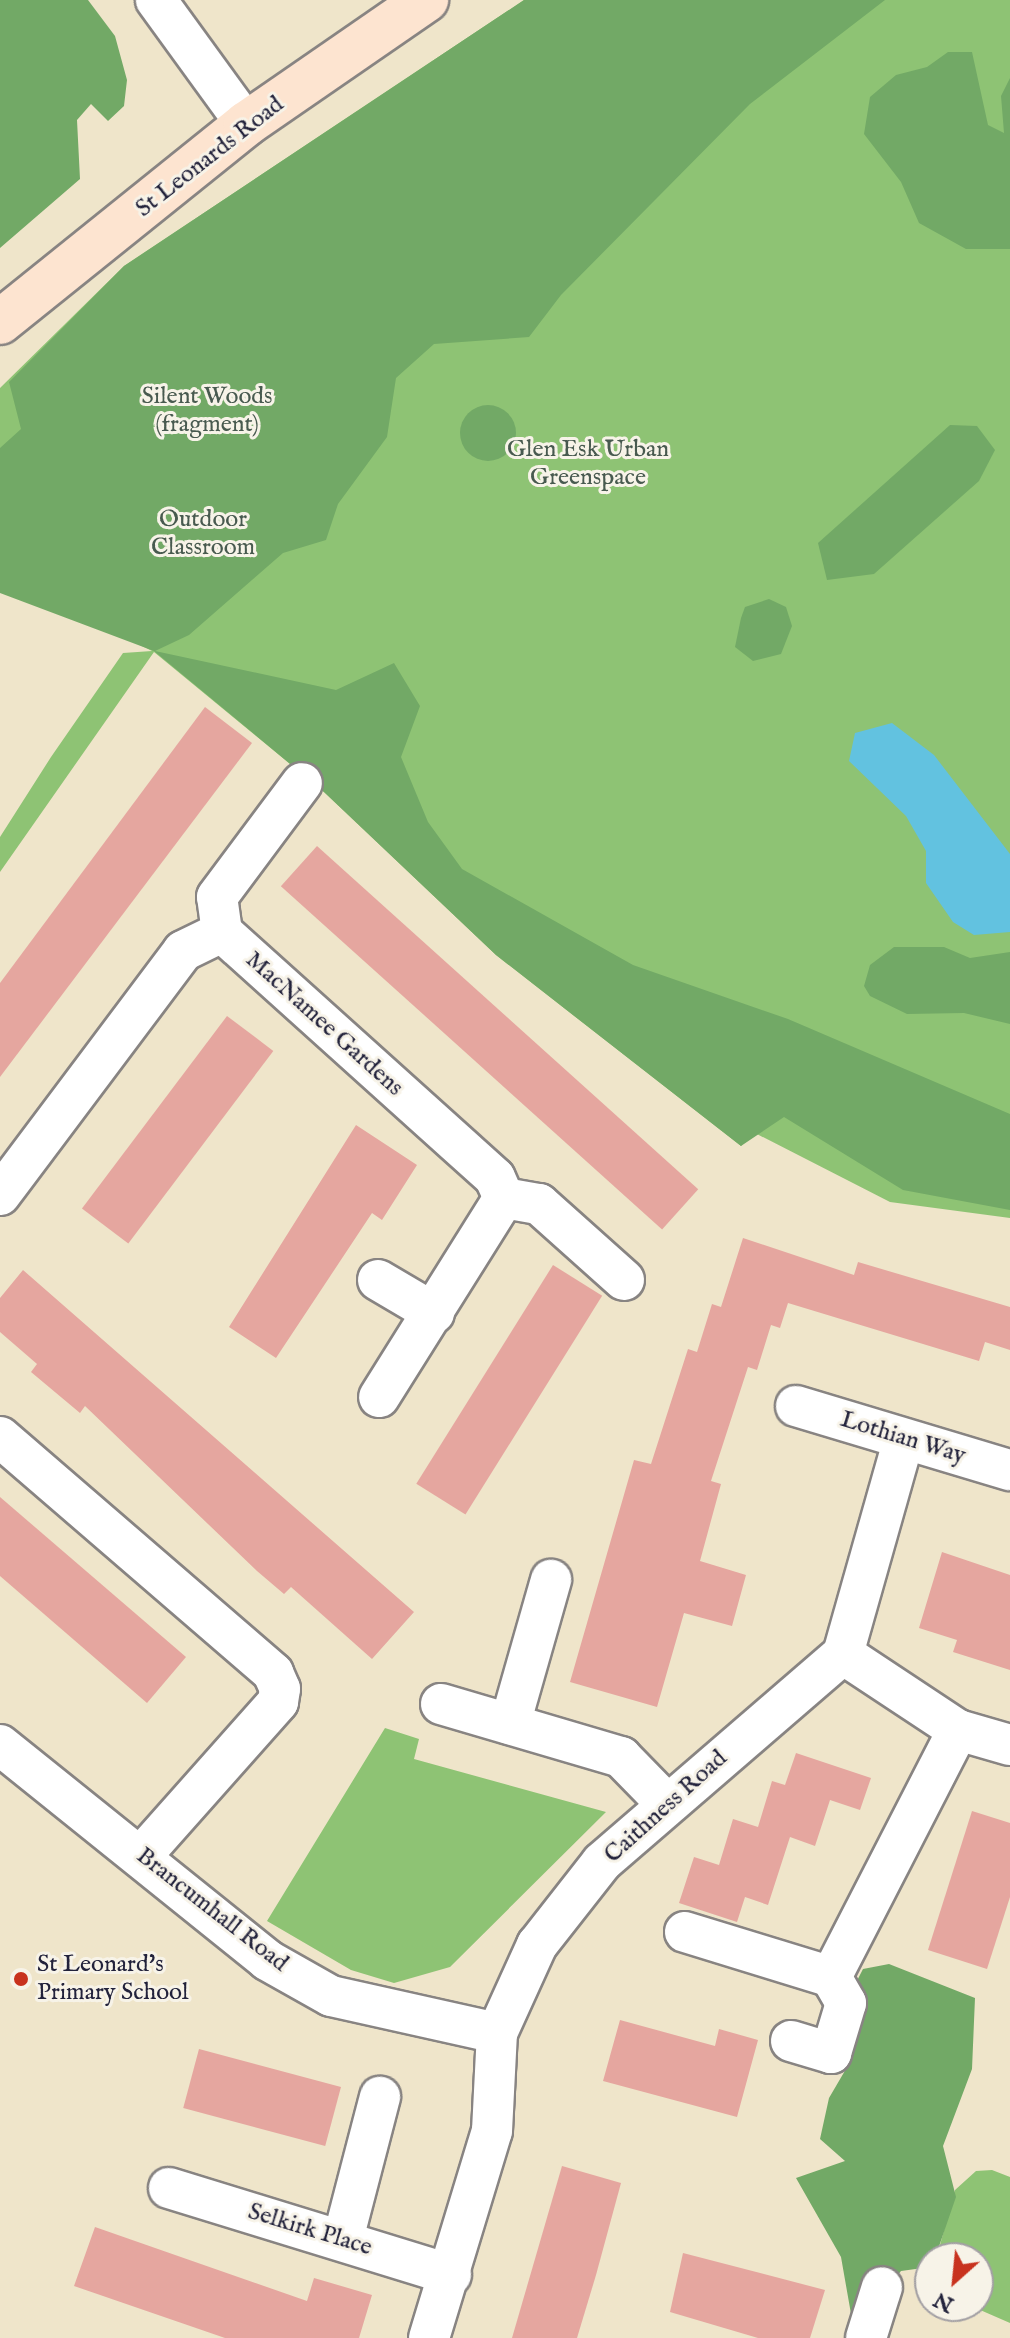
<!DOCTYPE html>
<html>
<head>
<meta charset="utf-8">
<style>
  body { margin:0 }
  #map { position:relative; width:1010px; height:2338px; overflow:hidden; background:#efe5ca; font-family:"IM FELL English",serif }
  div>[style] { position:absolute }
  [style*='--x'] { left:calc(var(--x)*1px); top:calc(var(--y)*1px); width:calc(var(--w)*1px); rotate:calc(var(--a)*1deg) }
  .green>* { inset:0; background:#8ec374 }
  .forest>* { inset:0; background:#72a966 }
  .round { border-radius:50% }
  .water>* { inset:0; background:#62c2e0 }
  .building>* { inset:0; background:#e5a69f; transform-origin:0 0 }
  .roads { filter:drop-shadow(2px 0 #888482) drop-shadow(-2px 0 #888482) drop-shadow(0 2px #888482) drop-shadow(0 -2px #888482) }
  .street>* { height:40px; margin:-20px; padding:0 20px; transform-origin:20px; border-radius:20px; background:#fff }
  .secondary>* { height:44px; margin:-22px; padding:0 22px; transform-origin:22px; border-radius:22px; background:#fde4d0 }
  .dots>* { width:22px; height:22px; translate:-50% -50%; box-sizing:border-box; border:4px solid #f7f3e8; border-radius:50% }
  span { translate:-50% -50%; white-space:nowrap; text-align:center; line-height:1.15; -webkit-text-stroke:6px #f7f3e8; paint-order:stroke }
  .street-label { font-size:24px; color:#22223b }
  .park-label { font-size:24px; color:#485a4f }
  .poi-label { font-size:24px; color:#22223b }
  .left { translate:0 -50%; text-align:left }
  .north { position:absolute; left:914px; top:2242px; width:80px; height:80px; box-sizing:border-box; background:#f7f3e8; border:2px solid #a29fa3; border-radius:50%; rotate:207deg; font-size:22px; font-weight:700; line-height:32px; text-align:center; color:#22223b }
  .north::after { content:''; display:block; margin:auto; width:28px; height:36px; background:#c8321e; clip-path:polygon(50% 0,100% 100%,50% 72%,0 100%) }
</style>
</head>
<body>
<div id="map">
  <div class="green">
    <div style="clip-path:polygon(524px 0,1010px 0,1010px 1218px,890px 1202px,751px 1131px,741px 1146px,496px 955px,324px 792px,154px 652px,0 872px,0 837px,51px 757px,123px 653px,152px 651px,0 575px,0 388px,124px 266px)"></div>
    <div style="clip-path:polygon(385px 1728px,419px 1739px,414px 1759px,606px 1812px,450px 1967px,394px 1983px,351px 1970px,267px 1921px)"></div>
    <div style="clip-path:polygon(992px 2170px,1010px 2177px,1010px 2323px,971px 2306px,978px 2306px,978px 2258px,942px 2258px,940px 2245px,955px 2190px,976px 2171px)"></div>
  </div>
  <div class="forest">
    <div style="clip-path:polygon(0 0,88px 0,115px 36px,127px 80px,124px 106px,108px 121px,91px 104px,77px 120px,80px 179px,0 248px)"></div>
    <div style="clip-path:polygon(524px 0,885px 0,750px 104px,561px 295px,529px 337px,434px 344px,396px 378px,387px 437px,338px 504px,326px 540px,283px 553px,189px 635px,155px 651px,336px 690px,394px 663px,420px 706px,401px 757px,428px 822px,462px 869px,633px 965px,788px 1019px,1010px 1114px,1010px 1210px,903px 1190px,784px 1117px,741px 1146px,496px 955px,324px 792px,154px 651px,0 593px,0 448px,21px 429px,9px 382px,124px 266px)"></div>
    <div style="clip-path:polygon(948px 52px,972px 52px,988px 125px,1004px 133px,1001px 96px,1010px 78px,1010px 249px,966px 249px,919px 223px,901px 182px,864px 134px,870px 97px,896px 75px,927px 67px)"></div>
    <div class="round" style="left:460px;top:405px;width:56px;height:56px"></div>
    <div style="clip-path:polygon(950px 425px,977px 426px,995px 450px,979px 481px,874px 574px,827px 580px,818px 543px)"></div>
    <div style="clip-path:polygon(769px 599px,786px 607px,792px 626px,781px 654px,753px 661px,735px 647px,741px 618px,745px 607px)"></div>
    <div style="clip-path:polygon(894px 947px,944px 947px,970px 958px,1010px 952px,1010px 1024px,964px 1013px,907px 1014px,870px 996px,864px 986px,870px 965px)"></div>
    <div style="clip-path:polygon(889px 1964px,975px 1998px,972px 2069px,943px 2146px,956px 2197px,935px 2258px,930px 2267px,901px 2271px,854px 2331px,841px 2257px,796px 2178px,845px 2161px,820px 2139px,829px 2098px,853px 2057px,838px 2018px,863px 1969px)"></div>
  </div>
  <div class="water">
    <div style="clip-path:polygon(892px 723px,934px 755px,1010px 854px,1010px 932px,974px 935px,953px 922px,926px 883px,926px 851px,906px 816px,849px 761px,855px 733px)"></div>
  </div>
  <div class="building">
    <div style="clip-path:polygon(205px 707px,252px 743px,0 1077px,0 983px)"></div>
    <div style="left:317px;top:846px;width:513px;height:54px;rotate:42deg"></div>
    <div style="left:227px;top:1016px;width:58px;height:241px;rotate:37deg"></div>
    <div style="clip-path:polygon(356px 1125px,417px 1165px,382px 1220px,372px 1213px,276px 1358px,229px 1327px)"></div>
    <div style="clip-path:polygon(743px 1238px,854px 1275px,858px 1262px,1010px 1307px,1010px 1350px,985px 1342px,979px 1361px,788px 1303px,780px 1328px,771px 1325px,757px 1370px,748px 1367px,711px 1481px,721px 1484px,700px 1561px,746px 1575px,732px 1626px,684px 1613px,657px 1707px,570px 1682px,634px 1460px,651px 1464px,688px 1349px,697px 1352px,712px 1304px,721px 1307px)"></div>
    <div style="left:553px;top:1265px;width:58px;height:258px;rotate:32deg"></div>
    <div style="clip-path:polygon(23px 1270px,414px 1612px,372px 1659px,291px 1587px,284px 1594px,257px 1571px,85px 1406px,80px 1413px,31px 1372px,37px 1364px,0 1332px,0 1298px)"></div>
    <div style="clip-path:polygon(0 1497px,186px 1657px,147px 1703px,0 1576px)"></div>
    <div style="clip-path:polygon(942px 1552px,1010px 1575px,1010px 1670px,953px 1652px,957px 1640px,919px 1628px)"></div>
    <div style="clip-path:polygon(796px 1753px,871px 1778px,860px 1810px,830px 1800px,815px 1846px,790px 1837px,768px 1905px,745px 1897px,737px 1922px,679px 1903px,694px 1857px,719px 1865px,733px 1819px,758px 1827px,772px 1781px,785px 1785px)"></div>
    <div style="clip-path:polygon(972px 1811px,1010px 1823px,1010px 1897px,987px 1969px,928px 1950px)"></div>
    <div style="clip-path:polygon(620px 2020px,715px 2046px,719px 2029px,758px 2040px,737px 2117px,603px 2081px)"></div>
    <div style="left:199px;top:2049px;width:147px;height:61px;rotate:15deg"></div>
    <div style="clip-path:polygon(562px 2166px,621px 2183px,596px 2275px,577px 2338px,512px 2338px)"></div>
    <div style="clip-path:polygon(95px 2227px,307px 2301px,314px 2278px,372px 2295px,359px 2338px,225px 2338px,74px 2286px)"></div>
    <div style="clip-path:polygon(683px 2253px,825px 2290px,810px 2338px,758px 2338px,670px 2312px)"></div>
  </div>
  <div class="roads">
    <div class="street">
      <div style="--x:156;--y:0;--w:153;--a:54"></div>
      <div style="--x:222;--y:932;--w:35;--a:-98"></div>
      <div style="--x:217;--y:897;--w:142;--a:-53.3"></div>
      <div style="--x:0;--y:1195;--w:305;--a:-53.1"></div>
      <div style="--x:183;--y:951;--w:43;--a:-26"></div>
      <div style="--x:222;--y:932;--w:367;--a:42"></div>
      <div style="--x:495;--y:1178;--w:22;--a:66"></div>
      <div style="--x:504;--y:1198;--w:235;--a:122.1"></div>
      <div style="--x:504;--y:1198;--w:36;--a:10"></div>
      <div style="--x:539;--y:1204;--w:114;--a:41.8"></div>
      <div style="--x:378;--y:1280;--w:65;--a:30.5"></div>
      <div style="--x:796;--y:1406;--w:223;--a:16.7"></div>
      <div style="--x:0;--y:1437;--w:361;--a:40.8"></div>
      <div style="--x:273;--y:1673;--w:17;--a:66"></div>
      <div style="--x:280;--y:1689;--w:13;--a:99"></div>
      <div style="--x:278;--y:1702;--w:205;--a:131.6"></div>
      <div style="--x:843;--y:1654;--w:138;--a:33.5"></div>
      <div style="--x:958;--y:1730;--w:54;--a:16.1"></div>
      <div style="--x:441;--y:1704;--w:188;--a:16.4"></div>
      <div style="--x:621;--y:1757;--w:66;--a:45.6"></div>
      <div style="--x:510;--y:1724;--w:150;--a:-74.1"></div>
      <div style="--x:0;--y:1745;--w:343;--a:38.8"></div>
      <div style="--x:267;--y:1960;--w:73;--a:29.4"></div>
      <div style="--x:331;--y:1996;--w:170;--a:12.6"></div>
      <div style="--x:685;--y:1932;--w:153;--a:17.1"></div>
      <div style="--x:831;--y:1977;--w:278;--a:-62.8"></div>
      <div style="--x:791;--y:2041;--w:42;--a:16.7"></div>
      <div style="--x:831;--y:2053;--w:52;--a:-73.3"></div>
      <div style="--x:846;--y:2003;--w:30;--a:-120"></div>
      <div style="--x:169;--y:2188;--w:295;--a:17.1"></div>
      <div style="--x:343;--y:2239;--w:147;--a:-75.4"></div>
      <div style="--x:429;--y:2338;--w:216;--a:-73.1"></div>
      <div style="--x:492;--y:2131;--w:98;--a:-87.1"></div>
      <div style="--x:497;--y:2033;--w:97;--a:-65.6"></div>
      <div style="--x:537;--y:1945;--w:105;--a:-51.9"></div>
      <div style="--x:602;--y:1862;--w:318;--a:-40.8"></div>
      <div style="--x:843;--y:1654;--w:223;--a:-74.2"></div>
      <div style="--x:866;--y:2338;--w:53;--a:-72.6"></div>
    </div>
    <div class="secondary">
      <div style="--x:0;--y:322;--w:316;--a:-38.8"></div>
      <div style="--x:246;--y:124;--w:219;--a:-34.6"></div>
    </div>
  </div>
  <div class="dots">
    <div style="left:21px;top:1979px;background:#c8321e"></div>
  </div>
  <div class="street-label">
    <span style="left:210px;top:157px;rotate:-38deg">St Leonards Road</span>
    <span style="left:324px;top:1024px;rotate:42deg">MacNamee Gardens</span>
    <span style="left:903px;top:1438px;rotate:17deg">Lothian Way</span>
    <span style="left:666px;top:1807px;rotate:-42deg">Caithness Road</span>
    <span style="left:212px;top:1910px;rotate:38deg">Brancumhall Road</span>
    <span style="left:310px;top:2230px;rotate:17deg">Selkirk Place</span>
  </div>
  <div class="park-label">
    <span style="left:207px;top:411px">Silent Woods<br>(fragment)</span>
    <span style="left:588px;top:464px">Glen Esk Urban<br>Greenspace</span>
    <span style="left:203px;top:534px">Outdoor<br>Classroom</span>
  </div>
  <div class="poi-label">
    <span class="left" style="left:37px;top:1979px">St Leonard's<br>Primary School</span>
  </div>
  <div class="north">N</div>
</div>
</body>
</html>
